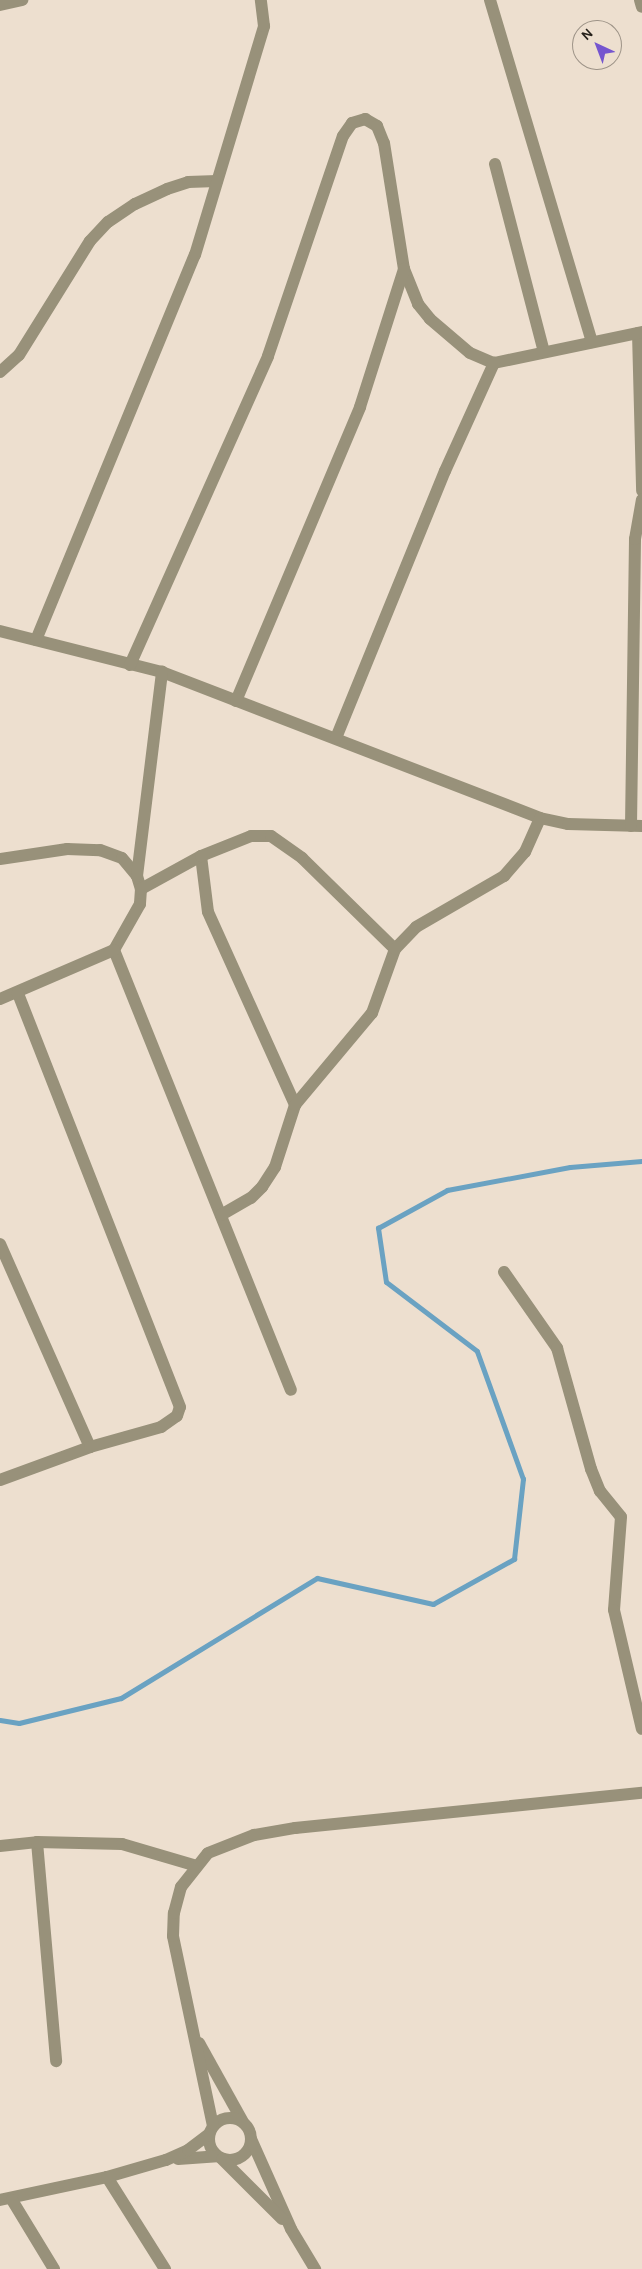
<!DOCTYPE html>
<html>
<head>
<meta charset="utf-8">
<style>
  body { margin:0 }
  #map { position:relative; width:642px; height:2269px; overflow:hidden; background:#eddfcf; font-family:Karla,sans-serif }
  div>[style] { position:absolute }
  [style*='--x'] { left:calc(var(--x)*1px); top:calc(var(--y)*1px); width:calc(var(--w)*1px); rotate:calc(var(--a)*1deg) }
  .stream>* { height:5px; margin:-2.5px; padding:0 2.5px; transform-origin:2.5px; border-radius:2.5px; background:#6aa2c2 }
  .minor>* { height:12px; margin:-6px; padding:0 6px; transform-origin:6px; border-radius:6px; background:#98917a }
  .minor>.ring { margin:-6px; padding:0; box-sizing:content-box; background:none; border:12px solid #98917a; border-radius:50% }
  span { translate:-50% -50%; white-space:nowrap; text-align:center; line-height:1.15; -webkit-text-stroke:4.5px #eddfcf; paint-order:stroke }
  .north { position:absolute; left:572px; top:20px; width:50px; height:50px; box-sizing:border-box; background:#eddfcf; border:1px solid #9d9387; border-radius:50%; rotate:317deg; font-size:14px; font-weight:700; line-height:20px; text-align:center; color:#26211b }
  .north::after { content:''; display:block; margin:auto; width:18px; height:22px; background:#7555cf; clip-path:polygon(50% 0,100% 100%,50% 72%,0 100%) }
</style>
</head>
<body>
<div id="map">
  <div class="stream">
    <div style="--x:0;--y:1720;--w:19;--a:9"></div>
    <div style="--x:19;--y:1723;--w:105;--a:-13.8"></div>
    <div style="--x:121;--y:1698;--w:230;--a:-31.5"></div>
    <div style="--x:317;--y:1578;--w:119;--a:12.6"></div>
    <div style="--x:433;--y:1604;--w:93;--a:-29.1"></div>
    <div style="--x:514;--y:1559;--w:81;--a:-83.6"></div>
    <div style="--x:523;--y:1479;--w:136;--a:-109.8"></div>
    <div style="--x:477;--y:1351;--w:114;--a:-142.8"></div>
    <div style="--x:386;--y:1282;--w:55;--a:-98.4"></div>
    <div style="--x:378;--y:1228;--w:79;--a:-28.8"></div>
    <div style="--x:447;--y:1190;--w:125;--a:-10.6"></div>
    <div style="--x:570;--y:1167;--w:72;--a:-4.8"></div>
  </div>
  <div class="minor">
    <div style="--x:490;--y:0;--w:357;--a:73.4"></div>
    <div style="--x:640;--y:0;--w:7;--a:74"></div>
    <div style="--x:0;--y:5;--w:23;--a:-13"></div>
    <div style="--x:495;--y:164;--w:194;--a:75.4"></div>
    <div style="--x:638;--y:333;--w:158;--a:88.5"></div>
    <div style="--x:0;--y:372;--w:25;--a:-42"></div>
    <div style="--x:19;--y:355;--w:134;--a:-58.1"></div>
    <div style="--x:90;--y:241;--w:26;--a:-47"></div>
    <div style="--x:108;--y:222;--w:32;--a:-34"></div>
    <div style="--x:135;--y:204;--w:35;--a:-25"></div>
    <div style="--x:167;--y:189;--w:22;--a:-18"></div>
    <div style="--x:188;--y:182;--w:29;--a:-2"></div>
    <div style="--x:0;--y:631;--w:167;--a:14.2"></div>
    <div style="--x:162;--y:672;--w:405;--a:21.1"></div>
    <div style="--x:540;--y:818;--w:29;--a:12"></div>
    <div style="--x:568;--y:824;--w:74;--a:1.5"></div>
    <div style="--x:36;--y:640;--w:417;--a:-67.6"></div>
    <div style="--x:195;--y:255;--w:239;--a:-73.2"></div>
    <div style="--x:264;--y:26;--w:26;--a:-97"></div>
    <div style="--x:130;--y:665;--w:338;--a:-65.9"></div>
    <div style="--x:268;--y:356;--w:232;--a:-71.2"></div>
    <div style="--x:343;--y:136;--w:16;--a:-55"></div>
    <div style="--x:352;--y:123;--w:14;--a:-17"></div>
    <div style="--x:365;--y:119;--w:14;--a:30"></div>
    <div style="--x:377;--y:126;--w:18;--a:68"></div>
    <div style="--x:384;--y:143;--w:128;--a:81"></div>
    <div style="--x:404;--y:269;--w:38;--a:68"></div>
    <div style="--x:418;--y:304;--w:19;--a:51"></div>
    <div style="--x:430;--y:319;--w:52;--a:40.4"></div>
    <div style="--x:470;--y:353;--w:26;--a:23"></div>
    <div style="--x:494;--y:363;--w:151;--a:-11.8"></div>
    <div style="--x:236;--y:701;--w:319;--a:-67.1"></div>
    <div style="--x:360;--y:407;--w:145;--a:-72.3"></div>
    <div style="--x:336;--y:738;--w:288;--a:-67.8"></div>
    <div style="--x:445;--y:471;--w:119;--a:-65.6"></div>
    <div style="--x:631;--y:826;--w:287;--a:-89.2"></div>
    <div style="--x:635;--y:539;--w:40;--a:-80"></div>
    <div style="--x:201;--y:856;--w:56;--a:82.9"></div>
    <div style="--x:208;--y:912;--w:212;--a:65.7"></div>
    <div style="--x:0;--y:859;--w:68;--a:-8.5"></div>
    <div style="--x:67;--y:849;--w:33;--a:2"></div>
    <div style="--x:100;--y:850;--w:23;--a:20"></div>
    <div style="--x:122;--y:858;--w:23;--a:50"></div>
    <div style="--x:137;--y:876;--w:14;--a:73"></div>
    <div style="--x:141;--y:889;--w:15;--a:94"></div>
    <div style="--x:140;--y:904;--w:53;--a:119.5"></div>
    <div style="--x:114;--y:950;--w:474;--a:68.1"></div>
    <div style="--x:137;--y:876;--w:206;--a:-83"></div>
    <div style="--x:141;--y:889;--w:68;--a:-28.8"></div>
    <div style="--x:201;--y:856;--w:54;--a:-21.8"></div>
    <div style="--x:251;--y:836;--w:20;--a:0"></div>
    <div style="--x:271;--y:836;--w:38;--a:35"></div>
    <div style="--x:302;--y:858;--w:130;--a:44.4"></div>
    <div style="--x:0;--y:999;--w:124;--a:-23.3"></div>
    <div style="--x:221;--y:1215;--w:34;--a:-30"></div>
    <div style="--x:251;--y:1198;--w:16;--a:-45"></div>
    <div style="--x:262;--y:1187;--w:24;--a:-57"></div>
    <div style="--x:275;--y:1167;--w:65;--a:-72.1"></div>
    <div style="--x:295;--y:1105;--w:120;--a:-50.1"></div>
    <div style="--x:372;--y:1013;--w:68;--a:-70.2"></div>
    <div style="--x:395;--y:949;--w:30;--a:-46"></div>
    <div style="--x:416;--y:927;--w:102;--a:-30.1"></div>
    <div style="--x:504;--y:876;--w:32;--a:-49"></div>
    <div style="--x:525;--y:852;--w:37;--a:-66"></div>
    <div style="--x:0;--y:1244;--w:222;--a:66.1"></div>
    <div style="--x:504;--y:1272;--w:93;--a:55.1"></div>
    <div style="--x:557;--y:1348;--w:126;--a:74.3"></div>
    <div style="--x:591;--y:1469;--w:24;--a:68"></div>
    <div style="--x:600;--y:1491;--w:33;--a:51"></div>
    <div style="--x:621;--y:1517;--w:93;--a:94.3"></div>
    <div style="--x:614;--y:1610;--w:122;--a:76.8"></div>
    <div style="--x:0;--y:1480;--w:96;--a:-20.1"></div>
    <div style="--x:90;--y:1447;--w:74;--a:-15.7"></div>
    <div style="--x:161;--y:1427;--w:19;--a:-35"></div>
    <div style="--x:177;--y:1416;--w:9;--a:-72"></div>
    <div style="--x:180;--y:1407;--w:445;--a:-111.4"></div>
    <div style="--x:37;--y:1842;--w:220;--a:85"></div>
    <div style="--x:0;--y:1846;--w:37;--a:-6"></div>
    <div style="--x:37;--y:1842;--w:85;--a:1.3"></div>
    <div style="--x:122;--y:1844;--w:78;--a:16.3"></div>
    <div style="--x:199;--y:2043;--w:90;--a:60.9"></div>
    <div class="ring" style="left:209px;top:2118px;width:30px;height:30px"></div>
    <div style="--x:213;--y:2126;--w:194;--a:-101.9"></div>
    <div style="--x:173;--y:1936;--w:23;--a:-88"></div>
    <div style="--x:174;--y:1913;--w:27;--a:-75"></div>
    <div style="--x:181;--y:1887;--w:43;--a:-51.5"></div>
    <div style="--x:208;--y:1853;--w:49;--a:-21.4"></div>
    <div style="--x:254;--y:1835;--w:42;--a:-9.7"></div>
    <div style="--x:295;--y:1828;--w:349;--a:-5.8"></div>
    <div style="--x:251;--y:2139;--w:98;--a:66"></div>
    <div style="--x:291;--y:2229;--w:47;--a:59"></div>
    <div style="--x:178;--y:2159;--w:39;--a:-4"></div>
    <div style="--x:222;--y:2159;--w:85;--a:45"></div>
    <div style="--x:107;--y:2177;--w:109;--a:57.8"></div>
    <div style="--x:0;--y:2200;--w:109;--a:-12.1"></div>
    <div style="--x:107;--y:2177;--w:61;--a:-16.1"></div>
    <div style="--x:166;--y:2160;--w:24;--a:-24"></div>
    <div style="--x:188;--y:2150;--w:26;--a:-37"></div>
    <div style="--x:12;--y:2200;--w:81;--a:58.7"></div>
  </div>
  <div class="north">N</div>
</div>
</body>
</html>
